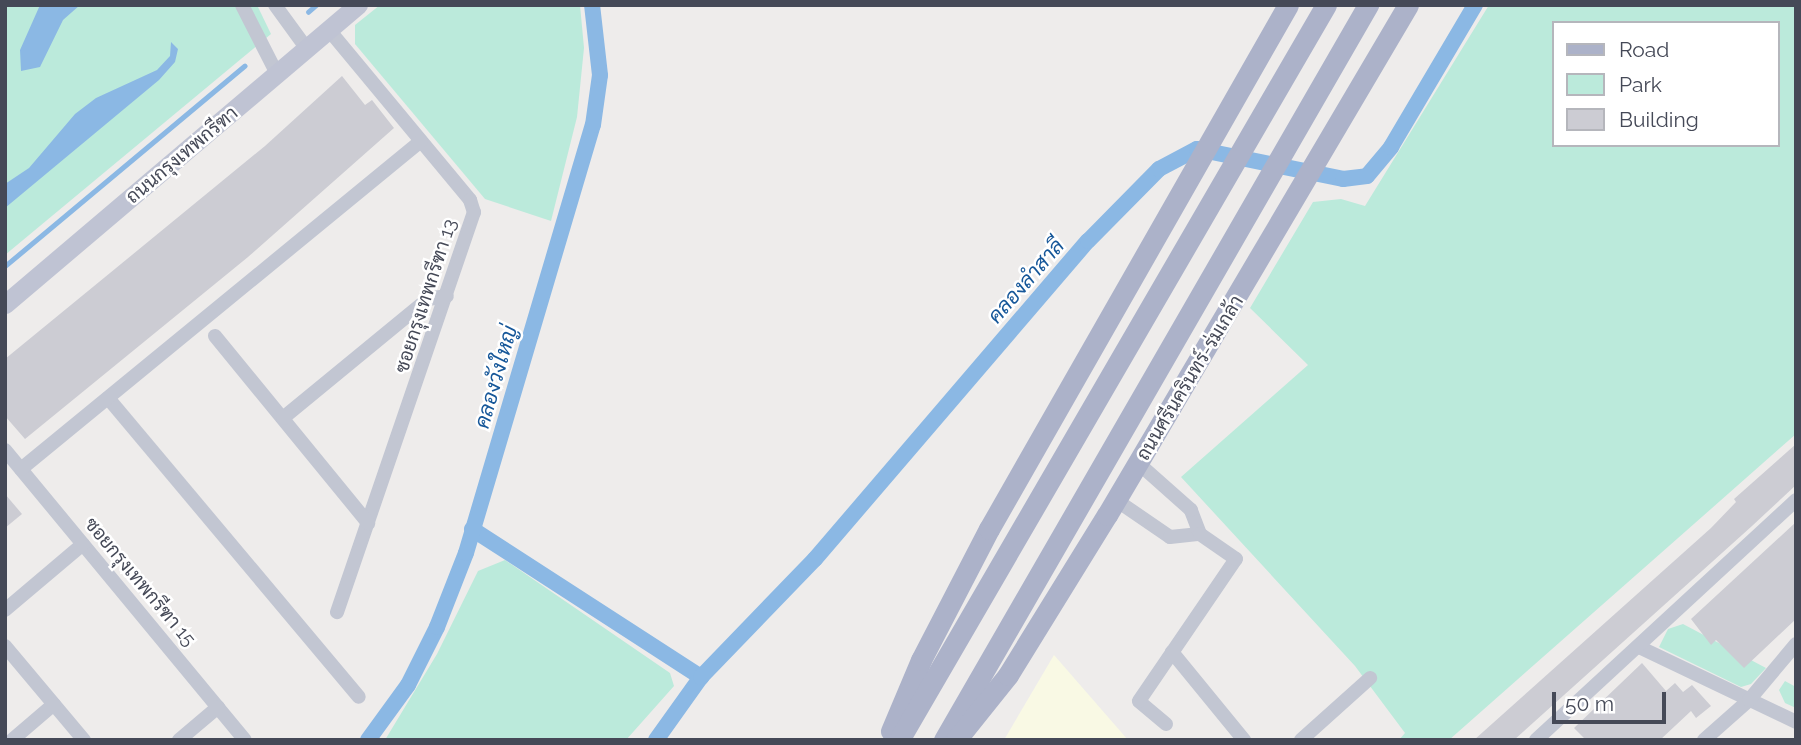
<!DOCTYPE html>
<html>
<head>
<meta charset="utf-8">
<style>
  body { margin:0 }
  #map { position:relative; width:1801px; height:745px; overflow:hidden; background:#eeeceb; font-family:Raleway,Sarabun,sans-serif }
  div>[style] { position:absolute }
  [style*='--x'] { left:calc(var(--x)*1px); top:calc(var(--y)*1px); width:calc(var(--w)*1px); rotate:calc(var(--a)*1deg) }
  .commercial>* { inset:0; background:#f9f9e4 }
  .green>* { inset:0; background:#bbeadb }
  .water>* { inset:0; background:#8bb8e4 }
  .stream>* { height:4.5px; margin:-2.25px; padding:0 2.25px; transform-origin:2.25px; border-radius:2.25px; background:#8bb8e4 }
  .canal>* { height:16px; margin:-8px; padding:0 8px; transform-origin:8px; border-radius:8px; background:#8bb8e4 }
  .building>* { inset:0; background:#ccccd3 }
  .minor>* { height:14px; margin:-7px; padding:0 7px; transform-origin:7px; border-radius:7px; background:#c2c6d2 }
  .secondary>* { height:19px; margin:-9.5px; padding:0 9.5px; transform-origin:9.5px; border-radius:9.5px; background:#bfc3d3 }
  .primary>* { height:21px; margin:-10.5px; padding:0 10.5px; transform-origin:10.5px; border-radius:10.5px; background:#acb2c9 }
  span { translate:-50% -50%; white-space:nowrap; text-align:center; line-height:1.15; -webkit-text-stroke:5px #fff; paint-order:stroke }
  .street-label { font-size:19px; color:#454957 }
  .water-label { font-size:21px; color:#165799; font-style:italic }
  .frame { position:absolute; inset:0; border:7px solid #454957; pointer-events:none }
  .legend { position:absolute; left:1552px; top:21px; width:228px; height:126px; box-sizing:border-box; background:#fff; border:2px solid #b5b6bc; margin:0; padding:9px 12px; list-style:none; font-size:21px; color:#454957 }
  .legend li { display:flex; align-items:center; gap:14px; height:35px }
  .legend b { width:35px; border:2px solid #b5b6bc }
  .scale { position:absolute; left:1552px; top:692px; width:114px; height:32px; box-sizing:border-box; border:4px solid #454957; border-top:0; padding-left:9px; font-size:21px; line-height:24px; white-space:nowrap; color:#454957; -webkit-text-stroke:5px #fff; paint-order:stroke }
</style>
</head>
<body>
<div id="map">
  <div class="commercial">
    <div style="clip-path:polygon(1054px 655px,1128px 740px,1004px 740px)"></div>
  </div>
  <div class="green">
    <div style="clip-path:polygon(5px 5px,257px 5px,271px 34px,5px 255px)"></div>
    <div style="clip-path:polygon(380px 5px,580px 5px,584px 48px,577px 117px,551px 221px,485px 199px,355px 44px,355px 25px)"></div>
    <div style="clip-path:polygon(evenodd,1489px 5px,1796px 5px,1796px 434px,1449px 740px,1399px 740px,1405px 733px,1355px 666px,1181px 477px,1308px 365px,1250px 308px,1313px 202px,1341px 199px,1365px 206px,1489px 5px,1554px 23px,1778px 23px,1778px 145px,1554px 145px,1554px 23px)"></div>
    <div style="clip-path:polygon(505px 560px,670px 673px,674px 686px,626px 740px,385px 740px,437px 654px,478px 571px)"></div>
    <div style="clip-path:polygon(1683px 624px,1766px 668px,1751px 684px,1741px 687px,1659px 647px,1668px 629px)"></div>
    <div style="clip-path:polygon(1785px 681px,1796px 687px,1796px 708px,1785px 703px,1779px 690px)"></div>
  </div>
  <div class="water">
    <div style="clip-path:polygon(40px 5px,80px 5px,63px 20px,40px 67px,21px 71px,20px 50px)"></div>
    <div style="clip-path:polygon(171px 42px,178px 49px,175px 62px,159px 80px,5px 208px,5px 184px,29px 168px,75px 114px,96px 98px,157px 70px,170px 56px)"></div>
  </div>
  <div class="stream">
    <div style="--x:308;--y:12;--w:11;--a:-41"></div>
    <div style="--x:5;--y:266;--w:312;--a:-39.9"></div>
  </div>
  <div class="canal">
    <div style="--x:472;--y:529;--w:273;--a:32.9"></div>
    <div style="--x:368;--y:740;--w:68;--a:-54"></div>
    <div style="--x:408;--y:685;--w:65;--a:-63.4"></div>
    <div style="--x:437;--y:627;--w:79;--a:-68.6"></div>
    <div style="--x:466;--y:553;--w:446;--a:-73.5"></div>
    <div style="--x:593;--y:125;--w:50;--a:-82"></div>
    <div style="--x:600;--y:75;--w:70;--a:-96.5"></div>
    <div style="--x:656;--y:740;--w:77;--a:-54.5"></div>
    <div style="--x:701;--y:677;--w:164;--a:-46"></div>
    <div style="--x:815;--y:559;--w:419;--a:-49.4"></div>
    <div style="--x:1088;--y:241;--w:101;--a:-45.4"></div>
    <div style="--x:1159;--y:169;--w:43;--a:-27.8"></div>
    <div style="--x:1197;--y:149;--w:149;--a:11.6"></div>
    <div style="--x:1343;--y:179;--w:24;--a:-7"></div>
    <div style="--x:1367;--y:176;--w:38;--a:-50"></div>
    <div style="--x:1391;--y:147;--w:165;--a:-59.4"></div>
  </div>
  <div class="building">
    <div style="clip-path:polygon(342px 76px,365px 105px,372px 100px,394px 128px,248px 257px,25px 439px,5px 416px,5px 359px,265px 146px)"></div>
    <div style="clip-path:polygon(1796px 444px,1796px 485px,1752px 526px,1514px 740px,1474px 740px,1711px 528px,1736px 502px,1734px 499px)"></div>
    <div style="clip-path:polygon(5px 494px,22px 514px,5px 528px)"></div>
    <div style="clip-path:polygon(1796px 522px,1796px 619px,1744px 668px,1716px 640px,1711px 645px,1691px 619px)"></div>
    <div style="clip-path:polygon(1642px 663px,1666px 691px,1675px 683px,1683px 692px,1692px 685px,1711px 706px,1696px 718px,1691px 711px,1660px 740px,1586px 740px,1574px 728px)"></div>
  </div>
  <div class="minor">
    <div style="--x:242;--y:5;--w:77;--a:63.1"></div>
    <div style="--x:275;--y:5;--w:54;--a:54"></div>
    <div style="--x:329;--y:30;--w:221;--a:50.3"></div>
    <div style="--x:470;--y:200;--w:13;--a:72"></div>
    <div style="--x:474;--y:212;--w:423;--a:108.9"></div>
    <div style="--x:215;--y:336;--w:242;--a:50.7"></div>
    <div style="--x:108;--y:398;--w:390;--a:50"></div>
    <div style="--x:283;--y:418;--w:188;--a:-39.4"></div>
    <div style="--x:428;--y:299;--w:19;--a:-9"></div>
    <div style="--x:5;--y:450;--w:376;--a:50.4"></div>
    <div style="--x:21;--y:469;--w:517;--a:-39.35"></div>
    <div style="--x:1116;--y:500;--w:65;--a:34.4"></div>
    <div style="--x:1170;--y:537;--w:30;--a:-6"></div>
    <div style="--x:1200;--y:534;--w:26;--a:-111"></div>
    <div style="--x:1191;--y:510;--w:71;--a:-138.4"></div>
    <div style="--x:5;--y:610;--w:102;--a:-40.2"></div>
    <div style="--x:5;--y:646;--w:123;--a:50"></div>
    <div style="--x:1639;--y:647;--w:174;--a:25.5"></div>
    <div style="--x:1172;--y:652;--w:114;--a:50.7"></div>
    <div style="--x:1166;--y:724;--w:35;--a:-140"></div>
    <div style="--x:1139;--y:701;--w:172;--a:-55.7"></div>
    <div style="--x:1236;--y:559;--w:44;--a:-145.2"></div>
    <div style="--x:12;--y:740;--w:55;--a:-40.6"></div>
    <div style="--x:179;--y:740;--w:51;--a:-40.2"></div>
    <div style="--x:1301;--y:740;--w:93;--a:-41.9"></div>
    <div style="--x:1536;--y:740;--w:354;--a:-42.7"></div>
    <div style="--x:1704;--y:740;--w:60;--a:-41.6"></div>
    <div style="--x:1749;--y:700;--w:73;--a:-50"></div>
  </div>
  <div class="secondary">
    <div style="--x:5;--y:304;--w:463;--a:-40.3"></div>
  </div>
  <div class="primary">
    <div style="--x:891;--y:731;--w:77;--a:-67.1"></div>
    <div style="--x:921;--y:660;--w:148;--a:-62.6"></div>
    <div style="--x:989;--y:529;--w:603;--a:-60.29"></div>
    <div style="--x:899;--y:740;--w:850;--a:-59.85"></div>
    <div style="--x:944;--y:740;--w:849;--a:-60.02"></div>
    <div style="--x:956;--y:740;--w:83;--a:-51.3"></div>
    <div style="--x:1008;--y:675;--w:188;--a:-58.3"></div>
    <div style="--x:1107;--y:515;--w:592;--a:-59.45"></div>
  </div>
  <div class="street-label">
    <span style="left:182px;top:155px;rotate:-40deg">ถนนกรุงเทพกรีฑา</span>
    <span style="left:426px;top:296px;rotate:-72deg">ซอยกรุงเทพกรีฑา 13</span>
    <span style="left:1190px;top:378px;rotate:-59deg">ถนนศรีนครินทร์-ร่มเกล้า</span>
    <span style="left:140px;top:582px;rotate:50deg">ซอยกรุงเทพกรีฑา 15</span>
  </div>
  <div class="water-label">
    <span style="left:1026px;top:281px;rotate:-49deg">คลองลำสาลี</span>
    <span style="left:496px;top:377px;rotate:-74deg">คลองวังใหญ่</span>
  </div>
  <div class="frame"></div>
  <ul class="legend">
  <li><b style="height:9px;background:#acb2c9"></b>Road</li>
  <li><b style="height:19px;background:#bbeadb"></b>Park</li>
  <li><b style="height:19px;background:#ccccd3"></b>Building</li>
  </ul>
  <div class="scale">50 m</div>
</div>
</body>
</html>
